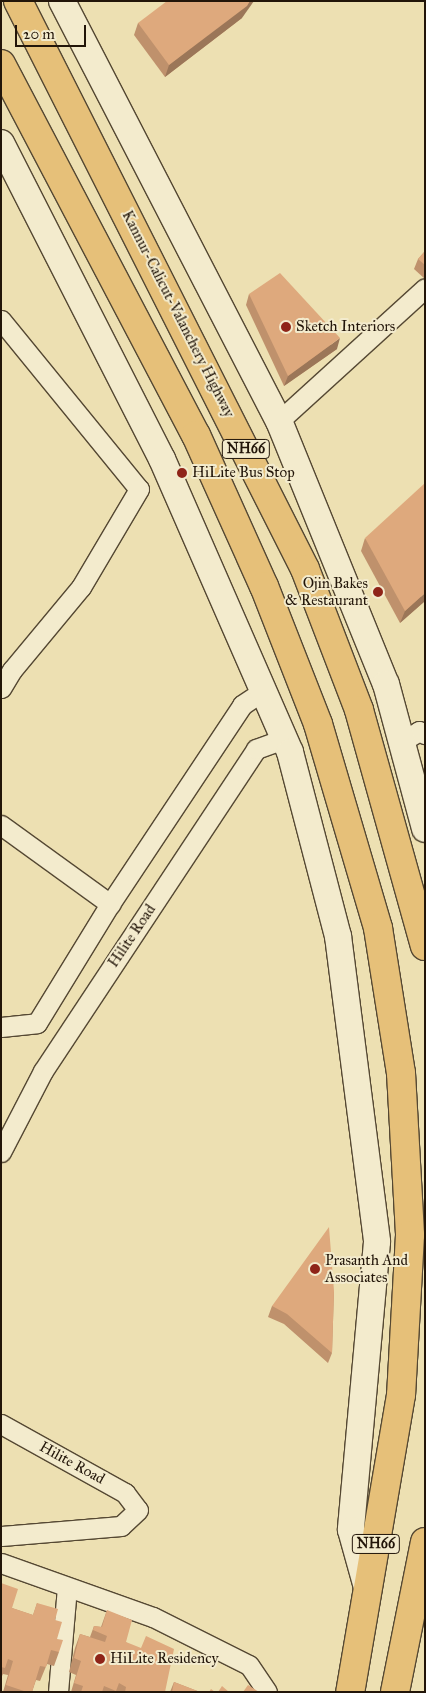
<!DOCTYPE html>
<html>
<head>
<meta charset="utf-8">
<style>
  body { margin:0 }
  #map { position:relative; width:426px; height:1693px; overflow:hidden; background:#ede0b2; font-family:"IM FELL Great Primer",serif }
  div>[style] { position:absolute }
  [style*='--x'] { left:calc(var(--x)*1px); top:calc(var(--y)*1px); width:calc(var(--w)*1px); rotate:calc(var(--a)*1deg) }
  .roads { filter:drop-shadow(1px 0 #554833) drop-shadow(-1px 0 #554833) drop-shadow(0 1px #554833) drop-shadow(0 -1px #554833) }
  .street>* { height:19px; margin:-9.5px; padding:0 9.5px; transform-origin:9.5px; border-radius:9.5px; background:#f3ebcd }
  .secondary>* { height:26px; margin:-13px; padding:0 13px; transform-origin:13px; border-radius:13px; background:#f3ebcd }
  .highway>* { height:28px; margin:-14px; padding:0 14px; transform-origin:14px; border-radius:14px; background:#e6c079 }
  .wall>* { inset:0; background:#bf916c }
  .shaded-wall>* { inset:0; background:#9b7658 }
  .building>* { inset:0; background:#dea97d }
  .dots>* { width:14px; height:14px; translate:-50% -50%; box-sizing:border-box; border:2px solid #f3ebcd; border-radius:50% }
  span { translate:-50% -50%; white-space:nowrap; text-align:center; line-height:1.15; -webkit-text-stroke:4px #f3ebcd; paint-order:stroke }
  .shield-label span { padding:1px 4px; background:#f3ebcd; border:1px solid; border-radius:4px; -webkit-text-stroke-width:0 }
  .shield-label { font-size:14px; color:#221509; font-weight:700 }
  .street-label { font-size:15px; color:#221509 }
  .poi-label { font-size:15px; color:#221509 }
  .left { translate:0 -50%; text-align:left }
  .right { translate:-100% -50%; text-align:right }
  .frame { position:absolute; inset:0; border:2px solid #221509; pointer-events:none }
  .scale { position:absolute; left:15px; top:25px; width:71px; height:22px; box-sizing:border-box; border:2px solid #221509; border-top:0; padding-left:6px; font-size:15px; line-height:18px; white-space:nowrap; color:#221509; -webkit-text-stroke:4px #f3ebcd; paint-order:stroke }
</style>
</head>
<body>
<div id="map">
  <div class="roads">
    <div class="street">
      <div style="--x:1;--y:320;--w:218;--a:50.8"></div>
      <div style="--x:139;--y:489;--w:114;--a:120.6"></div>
      <div style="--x:81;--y:587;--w:108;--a:129.7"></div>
      <div style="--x:12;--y:670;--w:21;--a:121"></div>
      <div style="--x:279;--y:421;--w:197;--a:-42.3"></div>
      <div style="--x:401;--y:742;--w:21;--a:-31"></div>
      <div style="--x:419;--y:731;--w:7;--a:27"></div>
      <div style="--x:1;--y:825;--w:135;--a:35.9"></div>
      <div style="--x:1;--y:1027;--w:36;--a:-6"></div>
      <div style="--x:37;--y:1023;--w:140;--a:-58.5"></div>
      <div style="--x:110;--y:904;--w:239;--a:-56.4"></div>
      <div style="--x:242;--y:705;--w:25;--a:-34"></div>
      <div style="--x:1;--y:1152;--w:91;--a:-62.6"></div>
      <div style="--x:43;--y:1071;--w:386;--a:-56.5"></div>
      <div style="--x:256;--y:749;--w:30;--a:-20"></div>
      <div style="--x:1;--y:1424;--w:142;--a:29.1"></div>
      <div style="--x:125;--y:1493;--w:21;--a:53"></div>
      <div style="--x:138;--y:1510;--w:23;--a:137"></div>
      <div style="--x:121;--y:1526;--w:120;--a:175.2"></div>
      <div style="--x:1;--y:1563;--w:161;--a:19.6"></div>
      <div style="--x:153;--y:1617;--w:107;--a:26.6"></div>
      <div style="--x:249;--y:1665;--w:32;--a:56"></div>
      <div style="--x:58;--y:1692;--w:105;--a:-85.1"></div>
    </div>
    <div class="secondary">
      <div style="--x:62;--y:1;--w:473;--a:62.7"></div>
      <div style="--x:279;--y:421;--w:284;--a:67.9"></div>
      <div style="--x:386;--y:684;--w:150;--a:74.9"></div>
      <div style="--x:1;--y:143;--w:355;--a:63"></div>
      <div style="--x:162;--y:459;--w:320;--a:66.4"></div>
      <div style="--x:290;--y:752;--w:190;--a:75.4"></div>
      <div style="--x:338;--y:936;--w:308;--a:82.7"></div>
      <div style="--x:377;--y:1242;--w:289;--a:95.2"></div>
      <div style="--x:351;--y:1530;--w:63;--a:74.4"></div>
    </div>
    <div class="highway">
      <div style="--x:18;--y:1;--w:636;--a:63.19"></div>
      <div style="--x:305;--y:569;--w:151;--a:69"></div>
      <div style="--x:359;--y:710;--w:245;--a:74.4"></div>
      <div style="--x:1;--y:64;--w:419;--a:62.3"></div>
      <div style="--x:196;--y:435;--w:166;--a:65.8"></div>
      <div style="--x:264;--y:586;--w:148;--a:68.6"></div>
      <div style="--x:318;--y:724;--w:213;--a:73.6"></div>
      <div style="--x:378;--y:928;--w:147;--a:81"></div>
      <div style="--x:401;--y:1073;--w:162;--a:86.8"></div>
      <div style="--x:410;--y:1235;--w:160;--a:93.2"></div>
      <div style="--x:401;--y:1395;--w:301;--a:99.7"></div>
      <div style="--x:395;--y:1692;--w:153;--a:-78.7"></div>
    </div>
  </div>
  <div class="wall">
    <div style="clip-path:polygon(242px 18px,165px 77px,134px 35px,138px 23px)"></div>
    <div style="clip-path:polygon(425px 251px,425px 279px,414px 269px,418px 259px)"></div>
    <div style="clip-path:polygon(249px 294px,337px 349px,284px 386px,246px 305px)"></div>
    <div style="clip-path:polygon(365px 538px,425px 601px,400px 623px,361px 551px)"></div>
    <div style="clip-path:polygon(334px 1291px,332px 1353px,328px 1363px,284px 1324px,268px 1317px,272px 1306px)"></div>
    <div style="clip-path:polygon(1px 1583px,12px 1608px,33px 1615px,37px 1603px,55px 1620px,57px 1639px,59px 1652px,54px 1666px,47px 1664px,40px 1681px,36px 1680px,32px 1692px,3px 1692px,8px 1675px,3px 1674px,1px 1678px)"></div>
    <div style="clip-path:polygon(107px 1610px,126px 1642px,165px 1692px,71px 1692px,76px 1675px,69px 1672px,75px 1648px,80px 1634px,90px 1637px,94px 1626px,101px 1627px)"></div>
    <div style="clip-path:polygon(174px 1682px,200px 1692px,170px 1692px)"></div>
  </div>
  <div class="shaded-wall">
    <div style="clip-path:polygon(250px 1px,254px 1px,242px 18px,165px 77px,169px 65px)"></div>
    <div style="clip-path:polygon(340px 338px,337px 349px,284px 386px,288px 376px)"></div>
    <div style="clip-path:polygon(425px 593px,425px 601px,400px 623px,405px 611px)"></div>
  </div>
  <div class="building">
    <div style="clip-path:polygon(167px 1px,250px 1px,247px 6px,169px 65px,138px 23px)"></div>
    <div style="clip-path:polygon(425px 251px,425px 265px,418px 259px)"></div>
    <div style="clip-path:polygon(280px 273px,340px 338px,288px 376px,249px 294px)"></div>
    <div style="clip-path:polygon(425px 483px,425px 593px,405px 611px,365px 538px)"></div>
    <div style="clip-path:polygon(329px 1227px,334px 1291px,332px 1353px,287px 1314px,272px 1306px)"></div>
    <div style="clip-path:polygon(1px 1583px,18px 1589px,12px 1608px,33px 1615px,37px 1603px,58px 1609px,55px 1620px,62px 1622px,57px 1639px,63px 1640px,59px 1652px,51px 1650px,46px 1667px,40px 1666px,32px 1692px,27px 1692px,6px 1685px,13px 1661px,8px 1659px,5px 1668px,1px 1667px)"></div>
    <div style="clip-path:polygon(107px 1610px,132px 1620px,126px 1642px,141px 1648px,146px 1636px,174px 1649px,165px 1692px,125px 1692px,126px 1687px,119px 1683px,116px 1691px,104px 1686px,102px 1692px,81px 1692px,83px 1686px,74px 1683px,81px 1661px,74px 1658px,80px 1634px,105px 1642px,107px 1636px,93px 1630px,94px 1626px,102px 1627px)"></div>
    <div style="clip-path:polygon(174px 1682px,200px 1692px,172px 1692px)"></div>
    <div style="clip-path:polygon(248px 1685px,259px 1692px,243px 1692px)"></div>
    <div style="clip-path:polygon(222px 1686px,229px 1692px,218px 1692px)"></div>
    <div style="clip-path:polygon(211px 1689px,215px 1692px,209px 1692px)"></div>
  </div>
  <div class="dots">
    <div style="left:286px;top:327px;background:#8f2418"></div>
    <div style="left:182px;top:473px;background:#8f2418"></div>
    <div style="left:378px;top:592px;background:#8f2418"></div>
    <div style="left:315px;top:1269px;background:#8f2418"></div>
    <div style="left:100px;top:1659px;background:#8f2418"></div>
  </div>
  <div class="shield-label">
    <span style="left:246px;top:449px">NH66</span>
    <span style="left:376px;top:1544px">NH66</span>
  </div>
  <div class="street-label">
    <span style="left:178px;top:314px;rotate:63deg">Kannur-Calicut-Valanchery Highway</span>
    <span style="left:132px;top:936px;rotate:-56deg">Hilite Road</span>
    <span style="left:72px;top:1463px;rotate:29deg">Hilite Road</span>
  </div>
  <div class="poi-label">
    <span class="left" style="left:296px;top:327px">Sketch Interiors</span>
    <span class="left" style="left:192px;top:473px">HiLite Bus Stop</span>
    <span class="right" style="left:368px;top:592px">Ojin Bakes<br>&amp; Restaurant</span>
    <span class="left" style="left:325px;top:1269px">Prasanth And<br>Associates</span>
    <span class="left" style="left:110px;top:1659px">HiLite Residency</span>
  </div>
  <div class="frame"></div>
  <div class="scale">20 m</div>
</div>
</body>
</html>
